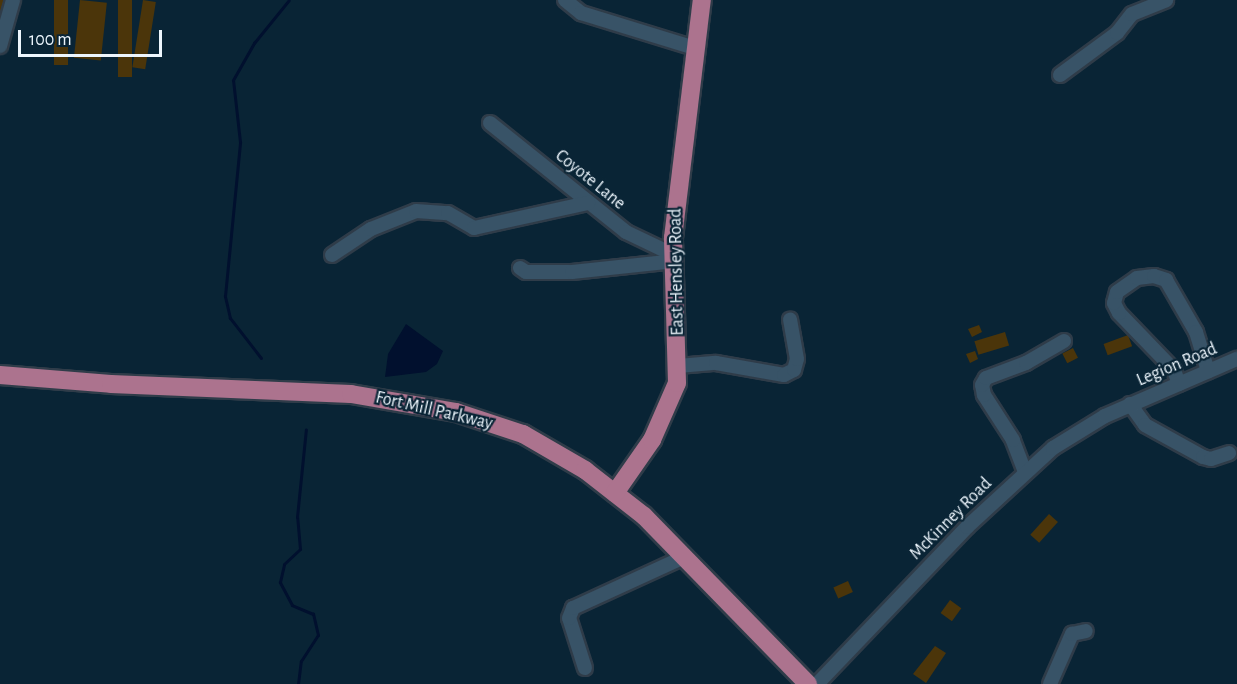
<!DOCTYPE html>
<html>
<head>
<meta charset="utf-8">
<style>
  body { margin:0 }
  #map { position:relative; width:1237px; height:684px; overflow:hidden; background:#092435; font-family:"Alegreya Sans",sans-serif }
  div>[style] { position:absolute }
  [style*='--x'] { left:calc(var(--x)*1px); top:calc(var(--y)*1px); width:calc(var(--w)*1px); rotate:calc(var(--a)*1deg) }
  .water>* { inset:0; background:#01102e }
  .stream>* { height:3px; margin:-1.5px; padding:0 1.5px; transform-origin:1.5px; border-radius:1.5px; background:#01102e }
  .building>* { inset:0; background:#4b350a; transform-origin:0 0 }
  .roads { filter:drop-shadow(2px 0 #2f3c49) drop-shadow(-2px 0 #2f3c49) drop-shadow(0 2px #2f3c49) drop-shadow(0 -2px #2f3c49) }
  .minor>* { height:14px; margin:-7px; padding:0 7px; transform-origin:7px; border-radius:7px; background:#385367 }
  .major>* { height:18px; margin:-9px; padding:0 9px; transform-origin:9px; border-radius:9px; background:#ac738e }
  span { translate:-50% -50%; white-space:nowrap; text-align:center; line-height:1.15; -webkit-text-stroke:4.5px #092435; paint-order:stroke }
  .street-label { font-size:18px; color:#edf6fd }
  .scale { position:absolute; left:18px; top:30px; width:144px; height:27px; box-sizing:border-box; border:3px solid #edf6fd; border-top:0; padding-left:8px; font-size:18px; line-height:21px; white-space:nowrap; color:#edf6fd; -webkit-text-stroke:4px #092435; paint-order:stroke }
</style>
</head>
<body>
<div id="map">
  <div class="water">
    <div style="clip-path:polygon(406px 324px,443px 351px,437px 364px,426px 372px,385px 377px,388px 354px)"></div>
  </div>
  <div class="stream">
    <div style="--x:261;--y:358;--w:51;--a:-127.8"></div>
    <div style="--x:230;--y:318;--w:23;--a:-103"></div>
    <div style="--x:225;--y:296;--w:155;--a:-84.4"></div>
    <div style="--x:240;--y:142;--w:62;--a:-96.4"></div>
    <div style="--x:233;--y:80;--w:43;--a:-60.4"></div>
    <div style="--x:254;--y:43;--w:55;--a:-50.9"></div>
    <div style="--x:298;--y:684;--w:23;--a:-83"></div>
    <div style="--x:301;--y:661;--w:31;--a:-57"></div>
    <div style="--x:318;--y:635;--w:22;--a:-103"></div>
    <div style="--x:313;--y:614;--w:23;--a:-157"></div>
    <div style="--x:292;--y:605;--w:26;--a:-118"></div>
    <div style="--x:280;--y:582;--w:18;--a:-77"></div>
    <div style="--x:284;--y:564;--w:22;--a:-43"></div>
    <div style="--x:300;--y:549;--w:32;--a:-95"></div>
    <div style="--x:297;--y:517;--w:88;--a:-84.2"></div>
  </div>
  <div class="building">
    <div style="clip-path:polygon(0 0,7px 0,3px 18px,0 18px)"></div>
    <div style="left:54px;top:0;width:14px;height:65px"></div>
    <div style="left:80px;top:0;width:27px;height:58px;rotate:6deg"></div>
    <div style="left:118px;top:0;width:14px;height:77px"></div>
    <div style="left:143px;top:0;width:13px;height:68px;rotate:9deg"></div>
    <div style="clip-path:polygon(979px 325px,982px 332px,972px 337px,968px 329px)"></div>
    <div style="left:1005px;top:332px;width:14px;height:32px;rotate:73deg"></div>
    <div style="left:1128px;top:335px;width:12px;height:26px;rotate:70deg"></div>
    <div style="left:1073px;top:348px;width:11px;height:12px;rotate:63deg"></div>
    <div style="clip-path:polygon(975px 351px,978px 359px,970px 363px,966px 354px)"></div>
    <div style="left:1049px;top:514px;width:12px;height:28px;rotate:42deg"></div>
    <div style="left:848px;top:581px;width:12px;height:16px;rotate:66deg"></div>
    <div style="left:950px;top:600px;width:14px;height:16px;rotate:36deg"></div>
    <div style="clip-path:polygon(935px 646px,946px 653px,926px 683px,913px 674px)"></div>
  </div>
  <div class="roads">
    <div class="minor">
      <div style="--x:565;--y:0;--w:21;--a:39"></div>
      <div style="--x:581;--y:13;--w:119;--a:17.1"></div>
      <div style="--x:0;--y:46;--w:48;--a:-74.2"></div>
      <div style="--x:1060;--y:75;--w:71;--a:-36.4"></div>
      <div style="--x:1117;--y:33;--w:24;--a:-52"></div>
      <div style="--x:1132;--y:14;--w:37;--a:-22"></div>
      <div style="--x:490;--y:123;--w:174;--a:38.7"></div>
      <div style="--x:626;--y:232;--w:53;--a:25.6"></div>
      <div style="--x:332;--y:255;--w:47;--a:-33.7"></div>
      <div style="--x:371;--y:229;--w:48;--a:-21.8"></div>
      <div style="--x:416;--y:211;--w:32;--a:4"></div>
      <div style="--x:448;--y:213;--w:30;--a:30"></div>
      <div style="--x:474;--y:228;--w:117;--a:-12.4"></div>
      <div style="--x:520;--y:268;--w:7;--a:34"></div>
      <div style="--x:526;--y:272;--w:46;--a:0"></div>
      <div style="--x:572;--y:272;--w:104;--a:-6.1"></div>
      <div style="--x:678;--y:366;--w:38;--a:-5"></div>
      <div style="--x:716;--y:363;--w:69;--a:10"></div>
      <div style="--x:784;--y:375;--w:11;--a:-27"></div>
      <div style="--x:794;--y:370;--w:11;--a:-75"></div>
      <div style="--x:797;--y:359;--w:40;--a:-100"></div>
      <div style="--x:1179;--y:384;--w:15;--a:-110"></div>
      <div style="--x:1174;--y:370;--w:79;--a:-134"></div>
      <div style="--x:1119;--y:313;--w:11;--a:-117"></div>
      <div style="--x:1114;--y:303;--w:11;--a:-75"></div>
      <div style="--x:1117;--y:292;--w:24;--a:-35"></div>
      <div style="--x:1137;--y:278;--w:17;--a:-7"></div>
      <div style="--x:1154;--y:276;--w:13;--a:18"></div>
      <div style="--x:1166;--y:280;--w:60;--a:60"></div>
      <div style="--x:1196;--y:332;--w:41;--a:72.9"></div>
      <div style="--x:1130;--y:404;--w:26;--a:54"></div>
      <div style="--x:1145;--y:425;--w:66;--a:28.9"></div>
      <div style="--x:1203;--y:457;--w:8;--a:14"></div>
      <div style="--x:1211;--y:459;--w:19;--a:-18"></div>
      <div style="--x:1025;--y:472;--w:34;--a:-111"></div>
      <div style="--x:1013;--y:440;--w:54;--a:-122.8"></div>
      <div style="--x:984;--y:395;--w:10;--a:-101"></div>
      <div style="--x:982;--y:385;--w:8;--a:-60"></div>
      <div style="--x:986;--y:378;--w:43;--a:-20.6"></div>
      <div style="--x:1026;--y:363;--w:44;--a:-30.1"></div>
      <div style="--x:585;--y:668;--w:52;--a:-107.7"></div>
      <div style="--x:569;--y:618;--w:11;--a:-68"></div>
      <div style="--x:573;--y:608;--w:122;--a:-24.7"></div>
      <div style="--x:817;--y:684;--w:217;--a:-46.3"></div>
      <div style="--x:967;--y:527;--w:117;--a:-42.6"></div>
      <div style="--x:1053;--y:448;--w:61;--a:-31.6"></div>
      <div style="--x:1105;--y:416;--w:144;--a:-23.4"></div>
      <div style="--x:1050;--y:684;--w:55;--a:-66.3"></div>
      <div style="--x:1072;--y:634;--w:14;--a:-12"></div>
    </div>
    <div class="major">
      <div style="--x:0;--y:375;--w:111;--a:4.6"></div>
      <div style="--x:111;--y:384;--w:240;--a:2.4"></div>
      <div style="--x:351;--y:394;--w:107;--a:9.7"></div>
      <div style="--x:456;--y:412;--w:71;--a:18.2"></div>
      <div style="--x:523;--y:434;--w:72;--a:30.1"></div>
      <div style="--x:585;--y:470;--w:75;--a:37.9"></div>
      <div style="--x:644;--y:516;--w:235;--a:45.7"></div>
      <div style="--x:615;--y:493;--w:65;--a:-55.1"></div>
      <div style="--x:652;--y:440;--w:62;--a:-66.3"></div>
      <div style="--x:677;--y:383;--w:145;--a:-91.6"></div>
      <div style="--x:673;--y:238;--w:240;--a:-83.1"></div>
    </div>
  </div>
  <div class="street-label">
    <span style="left:590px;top:180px;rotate:39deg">Coyote Lane</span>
    <span style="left:677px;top:272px;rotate:-91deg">East Hensley Road</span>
    <span style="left:1177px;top:365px;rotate:-23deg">Legion Road</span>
    <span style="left:434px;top:411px;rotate:13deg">Fort Mill Parkway</span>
    <span style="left:951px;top:519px;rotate:-45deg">McKinney Road</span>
  </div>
  <div class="scale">100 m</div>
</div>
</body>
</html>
